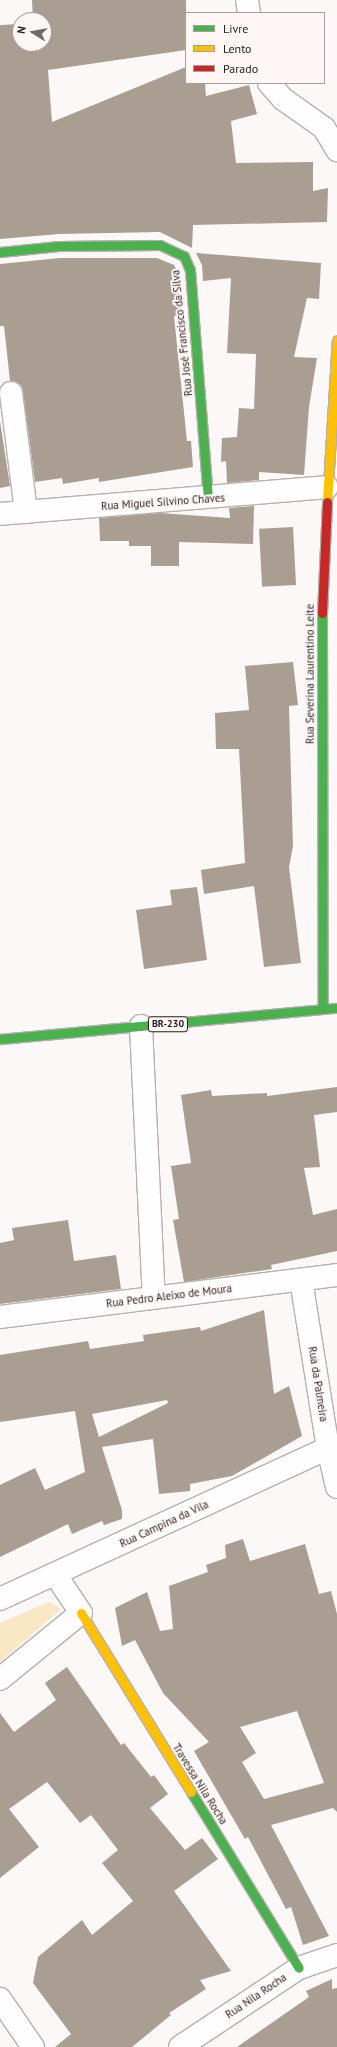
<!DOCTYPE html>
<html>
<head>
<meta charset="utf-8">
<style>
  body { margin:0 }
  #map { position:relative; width:337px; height:2047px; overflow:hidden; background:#fcf8f7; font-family:"PT Sans",sans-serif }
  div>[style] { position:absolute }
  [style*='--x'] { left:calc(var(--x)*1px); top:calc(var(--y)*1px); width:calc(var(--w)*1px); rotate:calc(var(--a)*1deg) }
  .green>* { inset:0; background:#fae7c5 }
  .building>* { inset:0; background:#aa9e93; transform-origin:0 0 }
  .roads { filter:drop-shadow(1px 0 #b8b0ae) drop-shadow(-1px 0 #b8b0ae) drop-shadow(0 1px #b8b0ae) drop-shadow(0 -1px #b8b0ae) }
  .street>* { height:22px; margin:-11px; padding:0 11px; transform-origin:11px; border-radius:11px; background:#fffefe }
  .fast>* { height:9px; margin:-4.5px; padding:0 4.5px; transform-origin:4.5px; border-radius:4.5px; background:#4caf50 }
  .slow>* { height:9px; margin:-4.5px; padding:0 4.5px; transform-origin:4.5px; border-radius:4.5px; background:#ffc107 }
  .jam>* { height:9px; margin:-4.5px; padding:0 4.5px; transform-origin:4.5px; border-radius:4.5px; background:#c62828 }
  span { translate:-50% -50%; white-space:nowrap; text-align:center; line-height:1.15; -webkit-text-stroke:4px #fef7f5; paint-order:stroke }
  .shield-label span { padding:1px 3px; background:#fef7f5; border:1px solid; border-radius:3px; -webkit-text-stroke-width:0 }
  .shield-label { font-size:10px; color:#271b18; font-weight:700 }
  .street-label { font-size:11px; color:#271b18 }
  .legend { position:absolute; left:185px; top:12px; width:140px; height:72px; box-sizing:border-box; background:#fef7f5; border:1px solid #a89f9d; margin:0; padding:5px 7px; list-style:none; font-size:12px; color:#271b18 }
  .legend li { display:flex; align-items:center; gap:8px; height:20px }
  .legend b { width:20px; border:1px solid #a89f9d }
  .north { position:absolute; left:12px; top:12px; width:40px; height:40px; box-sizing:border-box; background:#fef7f5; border:1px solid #a89f9d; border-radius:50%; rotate:281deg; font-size:11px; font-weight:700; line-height:16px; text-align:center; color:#271b18 }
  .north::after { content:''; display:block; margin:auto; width:14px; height:18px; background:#726866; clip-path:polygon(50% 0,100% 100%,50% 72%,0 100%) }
</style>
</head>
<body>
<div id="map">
  <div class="green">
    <div style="clip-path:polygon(49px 1602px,61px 1609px,0 1662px,0 1623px)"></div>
  </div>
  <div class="building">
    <div style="clip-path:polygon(32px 0,186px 0,186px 50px,48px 70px,52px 122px,186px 67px,186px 83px,205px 83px,206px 96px,249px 85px,257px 114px,231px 121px,236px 163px,313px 162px,313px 191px,328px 188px,327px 222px,193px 225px,192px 248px,160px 232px,59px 234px,0 239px,0 25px,20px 24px,20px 44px,44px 44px,44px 20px,33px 20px)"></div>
    <div style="clip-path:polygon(196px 253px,321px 263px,319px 299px,307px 298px,294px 357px,317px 358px,309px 407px,304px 475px,259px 472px,259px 480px,227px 483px,226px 461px,221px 462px,222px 438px,237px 437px,239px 408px,254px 409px,256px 354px,227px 353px,231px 278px,203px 281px,202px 265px)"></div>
    <div style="clip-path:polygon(60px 258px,157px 258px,174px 265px,178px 273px,181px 315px,174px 316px,187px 441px,191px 441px,193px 467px,99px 482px,99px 478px,63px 484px,62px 478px,35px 482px,23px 391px,21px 385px,10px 381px,4px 326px,0 326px,0 264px)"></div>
    <div style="clip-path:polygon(0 421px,10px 486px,0 488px)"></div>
    <div style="clip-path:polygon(254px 506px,253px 544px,179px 542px,179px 566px,151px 566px,151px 546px,129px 546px,129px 541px,100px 541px,99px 518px,160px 513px,230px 518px,229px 508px)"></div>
    <div style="left:293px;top:527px;width:58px;height:34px;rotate:87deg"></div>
    <div style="clip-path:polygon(293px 662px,298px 705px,289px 706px,293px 846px,289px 867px,301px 963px,264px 967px,254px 886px,204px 894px,201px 870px,245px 863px,239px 749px,216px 749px,215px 713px,249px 710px,245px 666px)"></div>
    <div style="clip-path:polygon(197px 887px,207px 960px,144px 969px,136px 910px,172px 905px,170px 890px)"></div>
    <div style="clip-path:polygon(337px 1087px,337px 1112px,314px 1115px,320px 1167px,304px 1168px,313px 1215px,337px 1209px,337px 1251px,271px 1265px,272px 1269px,184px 1282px,173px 1220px,179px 1219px,171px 1166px,191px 1163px,181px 1095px,211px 1090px,212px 1096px,267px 1093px,267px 1096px)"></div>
    <div style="clip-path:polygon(68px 1220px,74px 1261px,116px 1255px,121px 1289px,0 1304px,0 1243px,14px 1240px,12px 1228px)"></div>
    <div style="clip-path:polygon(evenodd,264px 1310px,274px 1394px,289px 1386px,302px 1436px,232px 1476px,190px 1484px,190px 1491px,159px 1494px,153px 1439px,102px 1447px,122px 1510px,122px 1519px,104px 1525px,102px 1521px,72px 1534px,68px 1524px,0 1557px,0 1485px,35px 1468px,45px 1490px,85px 1472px,75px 1411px,0 1422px,0 1355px,88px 1341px,90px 1349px,144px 1341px,143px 1335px,200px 1327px,201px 1331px,264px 1310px,167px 1400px,168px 1403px,99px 1437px,92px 1414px,167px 1400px)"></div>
    <div style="clip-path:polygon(evenodd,243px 1539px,250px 1561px,305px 1544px,319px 1594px,331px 1591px,337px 1614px,337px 1812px,333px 1808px,271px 1825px,329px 1936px,303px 1945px,291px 1907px,286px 1909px,248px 1837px,245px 1839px,194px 1751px,209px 1742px,163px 1693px,135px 1640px,122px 1646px,115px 1608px,147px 1592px,160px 1631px,173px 1629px,169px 1586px,208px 1572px,206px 1565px,226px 1558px,225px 1545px,243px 1539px,297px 1711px,324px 1783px,264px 1799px,242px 1762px,256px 1753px,240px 1727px,297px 1711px)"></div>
    <div style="clip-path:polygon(67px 1667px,121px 1745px,124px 1743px,151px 1777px,154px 1775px,168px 1794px,150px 1808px,185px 1850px,202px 1838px,218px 1859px,174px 1891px,231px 1971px,200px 1980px,206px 1989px,169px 2013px,171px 2015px,132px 2047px,55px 2047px,71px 2034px,33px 1983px,38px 1957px,82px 1920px,92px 1935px,133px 1901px,102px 1863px,118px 1850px,91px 1815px,80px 1823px,47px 1782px,9px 1809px,39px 1847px,0 1878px,0 1713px,14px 1732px,56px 1700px,45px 1683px)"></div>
    <div style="clip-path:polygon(332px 1979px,332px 1989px,337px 1988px,337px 2047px,237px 2047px,309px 1997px,306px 1991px)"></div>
  </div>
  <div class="roads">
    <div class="street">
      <div style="--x:247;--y:0;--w:13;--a:81"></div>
      <div style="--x:269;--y:83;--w:21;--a:49"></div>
      <div style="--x:283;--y:99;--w:50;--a:35.3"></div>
      <div style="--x:324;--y:128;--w:26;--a:59"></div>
      <div style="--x:11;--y:393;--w:120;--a:82.8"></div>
      <div style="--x:0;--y:514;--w:328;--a:-4.7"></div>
      <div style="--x:141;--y:1026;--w:271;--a:87.3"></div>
      <div style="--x:301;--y:1280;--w:170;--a:80.9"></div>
      <div style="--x:328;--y:1448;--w:40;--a:77"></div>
      <div style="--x:0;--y:1317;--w:340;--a:-7.1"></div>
      <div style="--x:0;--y:1599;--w:361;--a:-24.7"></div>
      <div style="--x:0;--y:1679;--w:104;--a:-39.2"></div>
      <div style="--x:81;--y:1613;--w:47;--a:-123.7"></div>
      <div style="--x:0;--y:1999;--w:58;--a:55.5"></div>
      <div style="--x:180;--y:2047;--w:143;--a:-33.6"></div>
      <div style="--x:299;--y:1968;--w:40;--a:-18.9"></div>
    </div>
    <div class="fast">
      <div style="--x:0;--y:252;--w:59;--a:-5.8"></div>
      <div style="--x:59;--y:246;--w:101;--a:-0.6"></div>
      <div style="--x:160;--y:245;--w:26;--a:25"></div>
      <div style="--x:184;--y:256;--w:15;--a:67"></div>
      <div style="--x:190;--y:270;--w:229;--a:85.5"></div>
      <div style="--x:322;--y:613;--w:396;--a:89.9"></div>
      <div style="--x:0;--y:1039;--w:338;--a:-5.3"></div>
      <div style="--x:191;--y:1792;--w:206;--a:58.5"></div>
    </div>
    <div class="slow">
      <div style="--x:327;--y:502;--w:162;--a:-86.5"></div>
      <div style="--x:81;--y:1613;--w:210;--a:58.4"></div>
    </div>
    <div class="jam">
      <div style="--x:322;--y:613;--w:111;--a:-87.4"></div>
    </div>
  </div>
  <div class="shield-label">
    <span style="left:168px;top:1024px">BR-230</span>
  </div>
  <div class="street-label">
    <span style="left:182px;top:333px;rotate:-96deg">Rua José Francisco da Silva</span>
    <span style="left:163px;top:502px;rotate:-4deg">Rua Miguel Silvino Chaves</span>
    <span style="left:310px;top:674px;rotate:-90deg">Rua Severina Laurentino Leite</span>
    <span style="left:169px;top:1296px;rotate:-7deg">Rua Pedro Aleixo de Moura</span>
    <span style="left:318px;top:1384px;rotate:81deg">Rua da Palmeira</span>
    <span style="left:164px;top:1524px;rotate:-25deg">Rua Campina da Vila</span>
    <span style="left:200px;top:1784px;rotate:58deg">Travessa Nila Rocha</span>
    <span style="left:256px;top:1996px;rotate:-34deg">Rua Nila Rocha</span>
  </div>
  <ul class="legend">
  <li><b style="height:5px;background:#4caf50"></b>Livre</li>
  <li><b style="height:5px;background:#ffc107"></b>Lento</li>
  <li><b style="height:5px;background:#c62828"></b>Parado</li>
  </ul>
  <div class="north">N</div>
</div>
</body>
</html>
